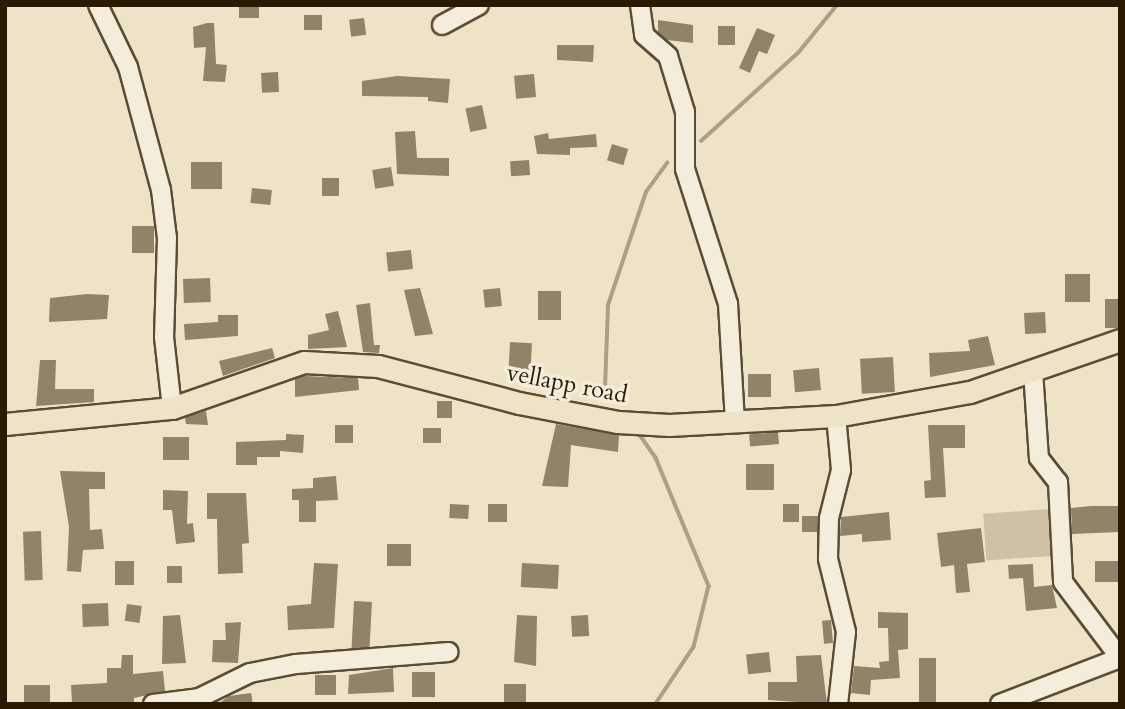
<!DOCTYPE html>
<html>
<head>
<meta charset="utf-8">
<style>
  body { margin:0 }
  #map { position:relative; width:1125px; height:709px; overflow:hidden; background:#efe3c7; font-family:Cardo,serif }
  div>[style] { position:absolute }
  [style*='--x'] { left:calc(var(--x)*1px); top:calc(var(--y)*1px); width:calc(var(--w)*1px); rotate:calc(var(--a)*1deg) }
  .green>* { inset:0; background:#cec1a6; transform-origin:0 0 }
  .stream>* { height:3.5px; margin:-1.75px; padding:0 1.75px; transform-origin:1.75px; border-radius:1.75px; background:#ac9f84 }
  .building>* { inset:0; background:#908368; transform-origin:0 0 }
  .roads { filter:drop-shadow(2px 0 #5b4c33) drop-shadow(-2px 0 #5b4c33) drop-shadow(0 2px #5b4c33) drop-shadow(0 -2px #5b4c33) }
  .minor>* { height:18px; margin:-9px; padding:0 9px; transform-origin:9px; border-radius:9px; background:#f5eddb }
  .major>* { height:21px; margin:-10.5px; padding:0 10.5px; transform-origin:10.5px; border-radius:10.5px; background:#efe3c7 }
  span { translate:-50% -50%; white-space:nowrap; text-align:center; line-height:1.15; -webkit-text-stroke:7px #f5eddb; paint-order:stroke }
  .street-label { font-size:24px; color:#2a1a02 }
  .frame { position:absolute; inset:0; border:7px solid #2a1a02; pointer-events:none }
</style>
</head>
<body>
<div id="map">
  <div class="green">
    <div style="left:1050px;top:509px;width:47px;height:67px;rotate:86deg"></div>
  </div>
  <div class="stream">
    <div style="--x:701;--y:141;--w:131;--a:-42.2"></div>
    <div style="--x:798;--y:53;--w:62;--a:-50.9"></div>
    <div style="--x:616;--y:402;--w:18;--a:-128"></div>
    <div style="--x:605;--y:388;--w:83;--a:-87.9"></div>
    <div style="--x:608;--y:305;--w:119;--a:-71.4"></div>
    <div style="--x:646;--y:192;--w:36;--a:-54"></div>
    <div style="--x:640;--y:435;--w:28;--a:55"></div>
    <div style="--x:656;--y:458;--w:139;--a:67.5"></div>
    <div style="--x:709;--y:586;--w:63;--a:103.8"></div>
    <div style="--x:694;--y:647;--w:69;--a:123.7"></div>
  </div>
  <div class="building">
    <div style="left:239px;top:5px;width:20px;height:13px"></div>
    <div style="left:304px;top:15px;width:18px;height:15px"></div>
    <div style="left:364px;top:18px;width:17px;height:15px;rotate:83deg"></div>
    <div style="clip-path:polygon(658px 20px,693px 25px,693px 43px,667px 40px,658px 32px)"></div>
    <div style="clip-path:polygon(207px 23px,214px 23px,216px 64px,227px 65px,225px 82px,203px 81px,206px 47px,194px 48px,193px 27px)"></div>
    <div style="left:718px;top:26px;width:17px;height:19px"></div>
    <div style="clip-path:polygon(757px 28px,775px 35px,767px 54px,759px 51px,750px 73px,739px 68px)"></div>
    <div style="clip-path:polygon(557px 45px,594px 45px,593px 62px,557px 60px)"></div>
    <div style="left:278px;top:72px;width:20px;height:17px;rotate:87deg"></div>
    <div style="left:534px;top:74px;width:23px;height:20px;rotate:85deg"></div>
    <div style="clip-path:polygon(397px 76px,450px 79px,448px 103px,428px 101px,428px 97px,362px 96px,362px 81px)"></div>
    <div style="left:482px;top:105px;width:24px;height:17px;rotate:78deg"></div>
    <div style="clip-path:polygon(415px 131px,417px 158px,449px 158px,449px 176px,397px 174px,395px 132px)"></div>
    <div style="clip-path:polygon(548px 133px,549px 139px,596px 134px,597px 147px,570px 148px,570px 155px,537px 154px,534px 136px)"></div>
    <div style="left:612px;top:144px;width:17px;height:17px;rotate:17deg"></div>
    <div style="left:529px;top:160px;width:15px;height:19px;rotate:86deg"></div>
    <div style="left:191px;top:162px;width:31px;height:27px"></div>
    <div style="left:391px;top:167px;width:19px;height:19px;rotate:81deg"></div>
    <div style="left:322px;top:178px;width:17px;height:18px"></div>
    <div style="left:252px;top:188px;width:20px;height:15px;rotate:6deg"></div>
    <div style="left:132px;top:226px;width:22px;height:27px"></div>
    <div style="left:411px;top:250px;width:19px;height:25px;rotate:84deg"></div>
    <div style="left:1065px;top:274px;width:25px;height:28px"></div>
    <div style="left:210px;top:278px;width:24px;height:27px;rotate:88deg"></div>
    <div style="clip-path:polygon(420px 288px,433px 334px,415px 336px,404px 290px)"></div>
    <div style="left:500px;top:288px;width:18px;height:17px;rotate:84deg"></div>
    <div style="left:538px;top:291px;width:23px;height:29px"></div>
    <div style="clip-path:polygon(87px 294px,109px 295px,107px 319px,49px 322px,50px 298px)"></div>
    <div style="left:1105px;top:299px;width:15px;height:29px"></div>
    <div style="clip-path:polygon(370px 303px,374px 345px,380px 345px,379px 353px,363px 352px,356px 305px)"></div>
    <div style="clip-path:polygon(338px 311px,347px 347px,308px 349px,308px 335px,329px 330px,325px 314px)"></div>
    <div style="left:1045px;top:312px;width:21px;height:21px;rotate:87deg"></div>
    <div style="clip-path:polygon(218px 315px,238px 315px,238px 336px,185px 340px,184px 324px,218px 322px)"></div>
    <div style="clip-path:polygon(988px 336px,995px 365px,930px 377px,929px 353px,970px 351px,968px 340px)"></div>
    <div style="left:510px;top:342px;width:22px;height:27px;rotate:3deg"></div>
    <div style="clip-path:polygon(272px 348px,275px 358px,223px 376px,219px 361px)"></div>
    <div style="left:893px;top:357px;width:35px;height:33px;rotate:87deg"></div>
    <div style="clip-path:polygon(40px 360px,56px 360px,55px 389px,94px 389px,94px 402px,36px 406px)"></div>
    <div style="left:819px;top:368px;width:22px;height:26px;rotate:85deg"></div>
    <div style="left:748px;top:374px;width:23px;height:23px"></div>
    <div style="clip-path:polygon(304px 376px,358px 378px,359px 390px,295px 397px,295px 379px)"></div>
    <div style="left:437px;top:401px;width:15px;height:17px"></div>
    <div style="clip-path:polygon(206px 411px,208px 425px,186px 424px,185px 417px)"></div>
    <div style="clip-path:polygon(556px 424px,619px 435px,618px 452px,571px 445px,568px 487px,542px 486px)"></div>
    <div style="left:335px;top:425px;width:18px;height:18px"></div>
    <div style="clip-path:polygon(928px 425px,965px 425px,965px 448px,943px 448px,946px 497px,925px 498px,924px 481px,931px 480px)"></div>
    <div style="left:423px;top:428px;width:18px;height:15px"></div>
    <div style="left:778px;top:432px;width:12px;height:29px;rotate:85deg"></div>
    <div style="clip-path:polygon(286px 434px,304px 435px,303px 453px,280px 451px,280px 457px,257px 457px,257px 465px,236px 465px,236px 442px,286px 440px)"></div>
    <div style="left:189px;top:437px;width:23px;height:26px;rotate:90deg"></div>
    <div style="left:774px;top:464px;width:26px;height:28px;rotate:90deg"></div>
    <div style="clip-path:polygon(60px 471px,105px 472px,105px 489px,89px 489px,90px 530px,102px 529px,104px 549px,83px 550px,81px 572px,67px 571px,69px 527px)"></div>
    <div style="clip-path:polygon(336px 476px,338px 500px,316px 501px,316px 522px,299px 522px,299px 500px,292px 500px,292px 489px,313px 488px,313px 478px)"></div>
    <div style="clip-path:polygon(163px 490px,188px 491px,187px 524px,193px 523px,195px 542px,176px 544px,172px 510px,163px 510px)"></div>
    <div style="clip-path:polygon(207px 493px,246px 493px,249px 543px,242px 544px,243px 573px,218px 574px,217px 519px,207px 519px)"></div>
    <div style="left:450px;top:504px;width:19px;height:14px;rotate:3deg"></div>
    <div style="left:488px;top:504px;width:19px;height:18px"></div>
    <div style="left:783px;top:504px;width:16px;height:18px"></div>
    <div style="clip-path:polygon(1091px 506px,1120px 506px,1120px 532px,1072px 534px,1071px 508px)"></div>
    <div style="clip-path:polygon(889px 512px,891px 540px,862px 542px,862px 534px,840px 536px,841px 517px)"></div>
    <div style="left:802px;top:516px;width:16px;height:16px"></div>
    <div style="clip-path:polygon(981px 528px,985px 562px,967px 564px,970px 592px,956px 593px,954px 565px,941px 567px,937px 533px)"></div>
    <div style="left:41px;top:531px;width:49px;height:18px;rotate:88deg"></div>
    <div style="left:387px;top:544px;width:24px;height:22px"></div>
    <div style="left:115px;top:561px;width:19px;height:24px"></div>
    <div style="left:1120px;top:561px;width:21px;height:25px;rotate:90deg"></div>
    <div style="clip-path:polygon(314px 563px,338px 564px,334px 628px,288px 630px,287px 606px,311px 604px)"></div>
    <div style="left:522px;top:563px;width:37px;height:24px;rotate:3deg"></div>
    <div style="clip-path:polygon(1033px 564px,1034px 587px,1052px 585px,1057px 608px,1026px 611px,1023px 578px,1009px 579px,1008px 565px)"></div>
    <div style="left:167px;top:566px;width:15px;height:17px"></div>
    <div style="left:354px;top:601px;width:18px;height:47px;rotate:3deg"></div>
    <div style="left:108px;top:603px;width:23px;height:26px;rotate:88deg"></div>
    <div style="left:127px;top:604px;width:15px;height:17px;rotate:8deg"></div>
    <div style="clip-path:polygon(878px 612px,908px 613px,908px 649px,898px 650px,900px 678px,871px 680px,870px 695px,851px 693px,854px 666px,880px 668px,879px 662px,889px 661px,888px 628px,878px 628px)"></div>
    <div style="clip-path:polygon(180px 615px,186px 663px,162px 664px,163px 616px)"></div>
    <div style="clip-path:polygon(517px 615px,537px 616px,536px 666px,514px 662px)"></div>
    <div style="left:588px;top:615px;width:21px;height:17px;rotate:87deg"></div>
    <div style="left:831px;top:620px;width:23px;height:9px;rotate:85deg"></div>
    <div style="clip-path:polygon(241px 622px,238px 663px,212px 662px,213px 640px,226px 640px,225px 623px)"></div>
    <div style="left:769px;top:652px;width:20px;height:23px;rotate:84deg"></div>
    <div style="clip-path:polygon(122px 655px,133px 655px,133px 674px,163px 671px,165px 691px,134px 698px,134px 704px,72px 704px,71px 685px,107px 683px,107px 668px,121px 668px)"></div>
    <div style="clip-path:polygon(821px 655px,827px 704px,768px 700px,768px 682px,797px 682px,796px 656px)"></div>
    <div style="left:919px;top:658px;width:17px;height:46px"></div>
    <div style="clip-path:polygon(393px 668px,394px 692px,348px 694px,349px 675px)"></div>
    <div style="left:412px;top:672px;width:23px;height:25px"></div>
    <div style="left:315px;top:675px;width:21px;height:20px"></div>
    <div style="left:504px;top:684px;width:22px;height:20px"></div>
    <div style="left:50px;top:685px;width:19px;height:26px;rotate:90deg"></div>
    <div style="clip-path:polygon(251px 693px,253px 704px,218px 704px,229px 696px)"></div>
  </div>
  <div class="roads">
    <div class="minor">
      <div style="--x:98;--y:5;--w:69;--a:64.2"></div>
      <div style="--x:128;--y:67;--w:127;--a:75"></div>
      <div style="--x:161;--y:190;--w:48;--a:82.9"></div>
      <div style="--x:167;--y:238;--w:99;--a:91.7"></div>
      <div style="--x:164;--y:337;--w:71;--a:83.6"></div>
      <div style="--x:640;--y:5;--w:30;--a:82"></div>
      <div style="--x:644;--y:35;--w:32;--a:41"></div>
      <div style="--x:668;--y:56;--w:59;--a:73.1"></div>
      <div style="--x:685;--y:112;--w:57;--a:90"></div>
      <div style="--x:685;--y:169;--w:142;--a:72.3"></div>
      <div style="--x:728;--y:304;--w:118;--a:86.6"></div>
      <div style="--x:442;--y:25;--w:42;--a:-28.4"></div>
      <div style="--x:1033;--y:371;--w:87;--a:86.1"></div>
      <div style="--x:1039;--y:458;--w:31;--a:52"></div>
      <div style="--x:1058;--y:482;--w:100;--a:87.1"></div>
      <div style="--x:1063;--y:582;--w:95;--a:53.1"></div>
      <div style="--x:836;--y:416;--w:54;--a:84.7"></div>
      <div style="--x:841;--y:470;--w:49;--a:104"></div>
      <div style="--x:829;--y:518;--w:41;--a:91.4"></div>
      <div style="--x:828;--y:559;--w:75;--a:76.1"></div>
      <div style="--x:846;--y:632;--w:72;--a:96.3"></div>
      <div style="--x:153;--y:704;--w:46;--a:-7.4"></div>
      <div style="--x:199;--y:698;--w:57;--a:-26.1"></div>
      <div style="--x:250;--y:673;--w:47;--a:-11.1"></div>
      <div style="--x:296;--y:664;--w:153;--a:-4.5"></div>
      <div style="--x:1000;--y:704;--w:129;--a:-21"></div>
    </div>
    <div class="major">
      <div style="--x:5;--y:424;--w:168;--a:-5.5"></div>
      <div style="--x:172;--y:408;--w:140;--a:-19.2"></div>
      <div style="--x:304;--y:362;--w:74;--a:3.1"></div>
      <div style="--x:378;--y:366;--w:146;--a:14.7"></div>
      <div style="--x:519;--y:403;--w:101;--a:10.9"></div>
      <div style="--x:618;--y:422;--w:51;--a:3.4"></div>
      <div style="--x:669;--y:425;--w:167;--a:-3.1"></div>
      <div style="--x:836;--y:416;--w:136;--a:-10.2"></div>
      <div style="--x:970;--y:392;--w:159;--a:-19.1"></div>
    </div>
  </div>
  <div class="street-label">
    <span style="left:567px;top:384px;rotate:11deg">vellapp road</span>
  </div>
  <div class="frame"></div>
</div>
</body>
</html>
